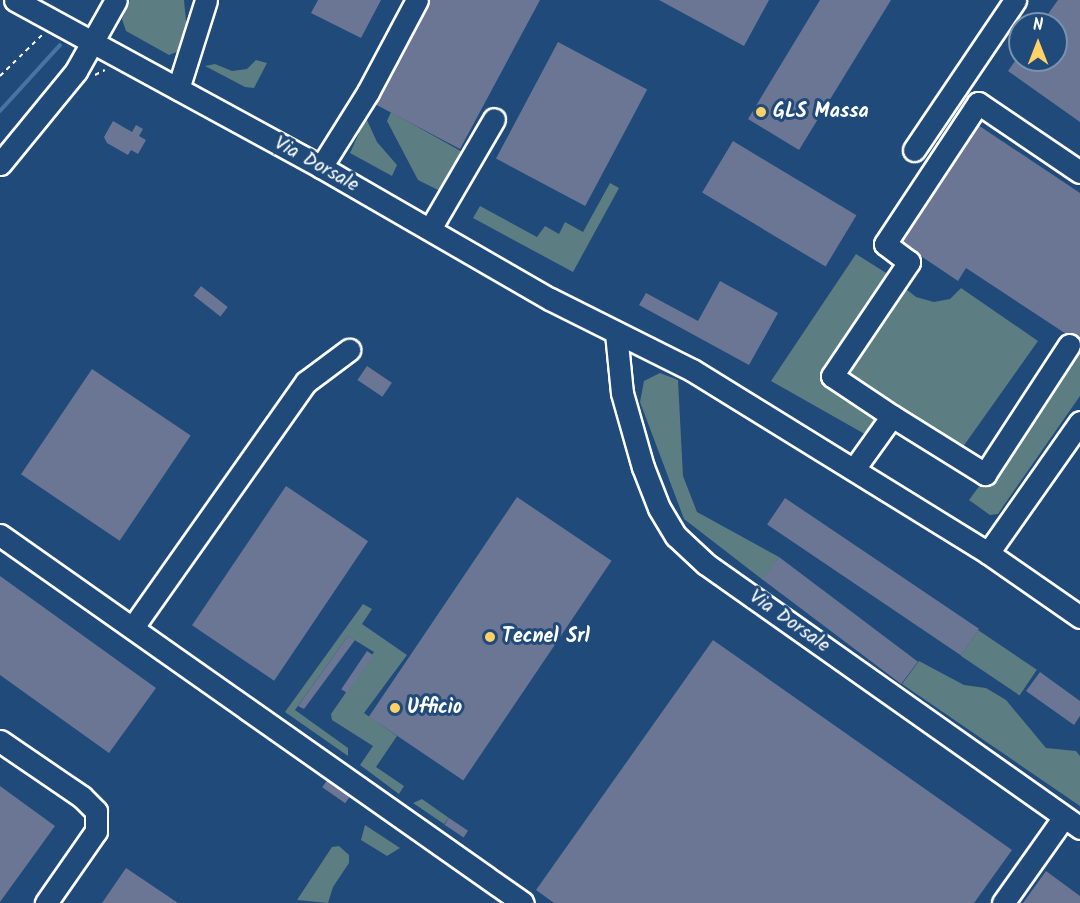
<!DOCTYPE html>
<html>
<head>
<meta charset="utf-8">
<style>
  body { margin:0 }
  #map { position:relative; width:1080px; height:903px; overflow:hidden; background:#1f4a7a; font-family:Kalam,sans-serif }
  div>[style] { position:absolute }
  [style*='--x'] { left:calc(var(--x)*1px); top:calc(var(--y)*1px); width:calc(var(--w)*1px); rotate:calc(var(--a)*1deg) }
  .green>* { inset:0; background:#5c7d82; transform-origin:0 0 }
  .stream>* { height:4px; margin:-2px; padding:0 2px; transform-origin:2px; border-radius:2px; background:#4774a2 }
  .building>* { inset:0; background:#6b7694; transform-origin:0 0 }
  .path>* { height:2px; margin-top:-1px; transform-origin:0; background:repeating-linear-gradient(90deg,#fff 0 4.5px,transparent 0 9px) }
  .roads { filter:drop-shadow(2px 0 #fff) drop-shadow(-2px 0 #fff) drop-shadow(0 2px #fff) drop-shadow(0 -2px #fff) }
  .minor>* { height:21px; margin:-10.5px; padding:0 10.5px; transform-origin:10.5px; border-radius:10.5px; background:#1f4a7a }
  .dots>* { width:16px; height:16px; translate:-50% -50%; box-sizing:border-box; border:3px solid #1f4a7a; border-radius:50% }
  span { translate:-50% -50%; white-space:nowrap; text-align:center; line-height:1.15; -webkit-text-stroke:6px #1f4a7a; paint-order:stroke }
  .poi-label { font-size:20px; color:#fff; font-weight:700 }
  .left { translate:0 -50%; text-align:left }
  .street-label { font-size:20px; color:#fff }
  .north { position:absolute; left:1008px; top:12px; width:60px; height:60px; box-sizing:border-box; background:#1f4a7a; border:2px solid #7992af; border-radius:50%; rotate:0deg; font-size:16px; font-weight:700; line-height:24px; text-align:center; color:#fff }
  .north::after { content:''; display:block; margin:auto; width:21px; height:27px; background:#ffd166; clip-path:polygon(50% 0,100% 100%,50% 72%,0 100%) }
</style>
</head>
<body>
<div id="map">
  <div class="green">
    <div style="clip-path:polygon(130px 0,184px 0,188px 43px,184px 49px,169px 55px,126px 31px,122px 19px)"></div>
    <div style="clip-path:polygon(256px 60px,267px 63px,254px 88px,245px 87px,205px 66px,215px 64px,232px 71px,247px 69px)"></div>
    <div style="clip-path:polygon(391px 112px,466px 154px,444px 193px,418px 180px,387px 121px)"></div>
    <div style="clip-path:polygon(366px 118px,377px 142px,397px 165px,392px 176px,350px 153px)"></div>
    <div style="clip-path:polygon(610px 183px,619px 188px,573px 272px,473px 218px,480px 206px,537px 237px,545px 226px,559px 234px,565px 222px,583px 232px)"></div>
    <div style="clip-path:polygon(856px 254px,891px 276px,830px 365px,881px 419px,870px 437px,771px 381px)"></div>
    <div style="clip-path:polygon(900px 284px,916px 297px,934px 302px,950px 299px,961px 288px,1038px 341px,960px 451px,842px 375px)"></div>
    <div style="clip-path:polygon(1080px 349px,1080px 396px,1004px 505px,998px 514px,990px 515px,969px 500px)"></div>
    <div style="clip-path:polygon(660px 373px,678px 380px,683px 476px,697px 512px,779px 557px,763px 580px,684px 519px,640px 402px,644px 381px)"></div>
    <div style="clip-path:polygon(363px 604px,372px 609px,362px 624px,407px 655px,364px 713px,397px 736px,376px 767px,404px 786px,399px 794px,360px 765px,373px 746px,332px 720px,331px 714px,374px 652px,348px 636px,295px 710px,348px 748px,348px 756px,285px 712px)"></div>
    <div style="left:978px;top:630px;width:71px;height:31px;rotate:34deg"></div>
    <div style="clip-path:polygon(919px 661px,964px 685px,986px 688px,1006px 700px,1046px 748px,1076px 751px,1080px 756px,1080px 806px,902px 684px)"></div>
    <div style="clip-path:polygon(422px 799px,449px 818px,444px 824px,413px 803px)"></div>
    <div style="clip-path:polygon(365px 825px,400px 848px,387px 856px,361px 840px)"></div>
    <div style="clip-path:polygon(339px 846px,349px 855px,349px 863px,333px 887px,328px 903px,297px 900px,332px 847px)"></div>
  </div>
  <div class="stream">
    <div style="--x:0;--y:111;--w:89;--a:-47.7"></div>
  </div>
  <div class="building">
    <div style="clip-path:polygon(318px 0,381px 0,361px 38px,311px 13px)"></div>
    <div style="clip-path:polygon(426px 0,540px 0,460px 149px,371px 102px)"></div>
    <div style="clip-path:polygon(659px 0,769px 0,744px 46px)"></div>
    <div style="clip-path:polygon(820px 0,891px 0,799px 150px,748px 119px)"></div>
    <div style="clip-path:polygon(1058px 0,1080px 0,1080px 122px,1008px 71px,1020px 54px,1020px 60px,1056px 60px,1056px 24px,1041px 24px)"></div>
    <div style="left:558px;top:42px;width:101px;height:132px;rotate:28deg"></div>
    <div style="clip-path:polygon(113px 121px,132px 132px,136px 125px,143px 129px,139px 136px,146px 140px,138px 154px,131px 150px,128px 155px,107px 143px,104px 137px)"></div>
    <div style="clip-path:polygon(978px 125px,1080px 193px,1080px 343px,966px 268px,958px 281px,900px 242px)"></div>
    <div style="left:733px;top:141px;width:144px;height:60px;rotate:31deg"></div>
    <div style="clip-path:polygon(720px 281px,778px 313px,749px 365px,639px 305px,646px 293px,698px 321px)"></div>
    <div style="left:201px;top:286px;width:34px;height:12px;rotate:38deg"></div>
    <div style="left:367px;top:366px;width:30px;height:17px;rotate:34deg"></div>
    <div style="left:92px;top:369px;width:119px;height:127px;rotate:34deg"></div>
    <div style="left:286px;top:486px;width:99px;height:168px;rotate:34deg"></div>
    <div style="left:517px;top:497px;width:114px;height:265px;rotate:34deg"></div>
    <div style="left:785px;top:498px;width:234px;height:32px;rotate:34deg"></div>
    <div style="left:779px;top:557px;width:174px;height:28px;rotate:37deg"></div>
    <div style="clip-path:polygon(0 576px,156px 688px,109px 753px,0 675px)"></div>
    <div style="clip-path:polygon(348px 636px,355px 640px,304px 709px,298px 706px)"></div>
    <div style="clip-path:polygon(713px 640px,1012px 850px,974px 903px,554px 903px,536px 890px)"></div>
    <div style="left:367px;top:651px;width:7px;height:46px;rotate:34deg"></div>
    <div style="clip-path:polygon(1040px 672px,1080px 701px,1080px 716px,1074px 725px,1026px 691px)"></div>
    <div style="left:328px;top:779px;width:28px;height:10px;rotate:35deg"></div>
    <div style="clip-path:polygon(0 786px,55px 826px,0 902px)"></div>
    <div style="left:449px;top:818px;width:23px;height:8px;rotate:34deg"></div>
    <div style="clip-path:polygon(126px 868px,178px 903px,102px 903px)"></div>
    <div style="clip-path:polygon(1046px 871px,1080px 896px,1080px 903px,1023px 903px)"></div>
  </div>
  <div class="path">
    <div style="--x:95;--y:75;--w:11;--a:-27"></div>
    <div style="--x:0;--y:76;--w:60;--a:-44.3"></div>
  </div>
  <div class="roads">
    <div class="minor">
      <div style="--x:15;--y:0;--w:349;--a:28.6"></div>
      <div style="--x:321;--y:167;--w:264;--a:30"></div>
      <div style="--x:550;--y:299;--w:159;--a:26.6"></div>
      <div style="--x:692;--y:370;--w:348;--a:31.7"></div>
      <div style="--x:988;--y:553;--w:112;--a:34.8"></div>
      <div style="--x:178;--y:89;--w:93;--a:-72.5"></div>
      <div style="--x:914;--y:150;--w:181;--a:-56"></div>
      <div style="--x:0;--y:164;--w:120;--a:-50.7"></div>
      <div style="--x:76;--y:71;--w:81;--a:-60.6"></div>
      <div style="--x:321;--y:167;--w:89;--a:-57.9"></div>
      <div style="--x:368;--y:92;--w:104;--a:-62"></div>
      <div style="--x:430;--y:229;--w:127;--a:-59.8"></div>
      <div style="--x:616;--y:333;--w:60;--a:84.3"></div>
      <div style="--x:622;--y:393;--w:77;--a:74.2"></div>
      <div style="--x:643;--y:467;--w:44;--a:68.7"></div>
      <div style="--x:659;--y:508;--w:33;--a:59"></div>
      <div style="--x:676;--y:536;--w:41;--a:43"></div>
      <div style="--x:706;--y:564;--w:458;--a:35.2"></div>
      <div style="--x:892;--y:416;--w:72;--a:-146.3"></div>
      <div style="--x:832;--y:376;--w:138;--a:-56"></div>
      <div style="--x:909;--y:262;--w:30;--a:-143"></div>
      <div style="--x:885;--y:244;--w:169;--a:-56.6"></div>
      <div style="--x:978;--y:103;--w:123;--a:34.1"></div>
      <div style="--x:854;--y:469;--w:65;--a:-54.4"></div>
      <div style="--x:892;--y:416;--w:110;--a:31.9"></div>
      <div style="--x:985;--y:474;--w:154;--a:-56.9"></div>
      <div style="--x:0;--y:535;--w:639;--a:35.13"></div>
      <div style="--x:988;--y:553;--w:160;--a:-54.9"></div>
      <div style="--x:133;--y:627;--w:300;--a:-54.8"></div>
      <div style="--x:306;--y:382;--w:54;--a:-36.7"></div>
      <div style="--x:0;--y:741;--w:99;--a:34.3"></div>
      <div style="--x:82;--y:797;--w:20;--a:45"></div>
      <div style="--x:96;--y:811;--w:20;--a:90"></div>
      <div style="--x:96;--y:831;--w:88;--a:124.8"></div>
      <div style="--x:1003;--y:903;--w:105;--a:-54.7"></div>
    </div>
  </div>
  <div class="dots">
    <div style="left:761px;top:112px;background:#ffd166"></div>
    <div style="left:490px;top:637px;background:#ffd166"></div>
    <div style="left:395px;top:708px;background:#ffd166"></div>
  </div>
  <div class="poi-label">
    <span class="left" style="left:773px;top:112px">GLS Massa</span>
    <span class="left" style="left:502px;top:637px">Tecnel Srl</span>
    <span class="left" style="left:407px;top:708px">Ufficio</span>
  </div>
  <div class="street-label">
    <span style="left:316px;top:165px;rotate:29deg">Via Dorsale</span>
    <span style="left:789px;top:622px;rotate:35deg">Via Dorsale</span>
  </div>
  <div class="north">N</div>
</div>
</body>
</html>
